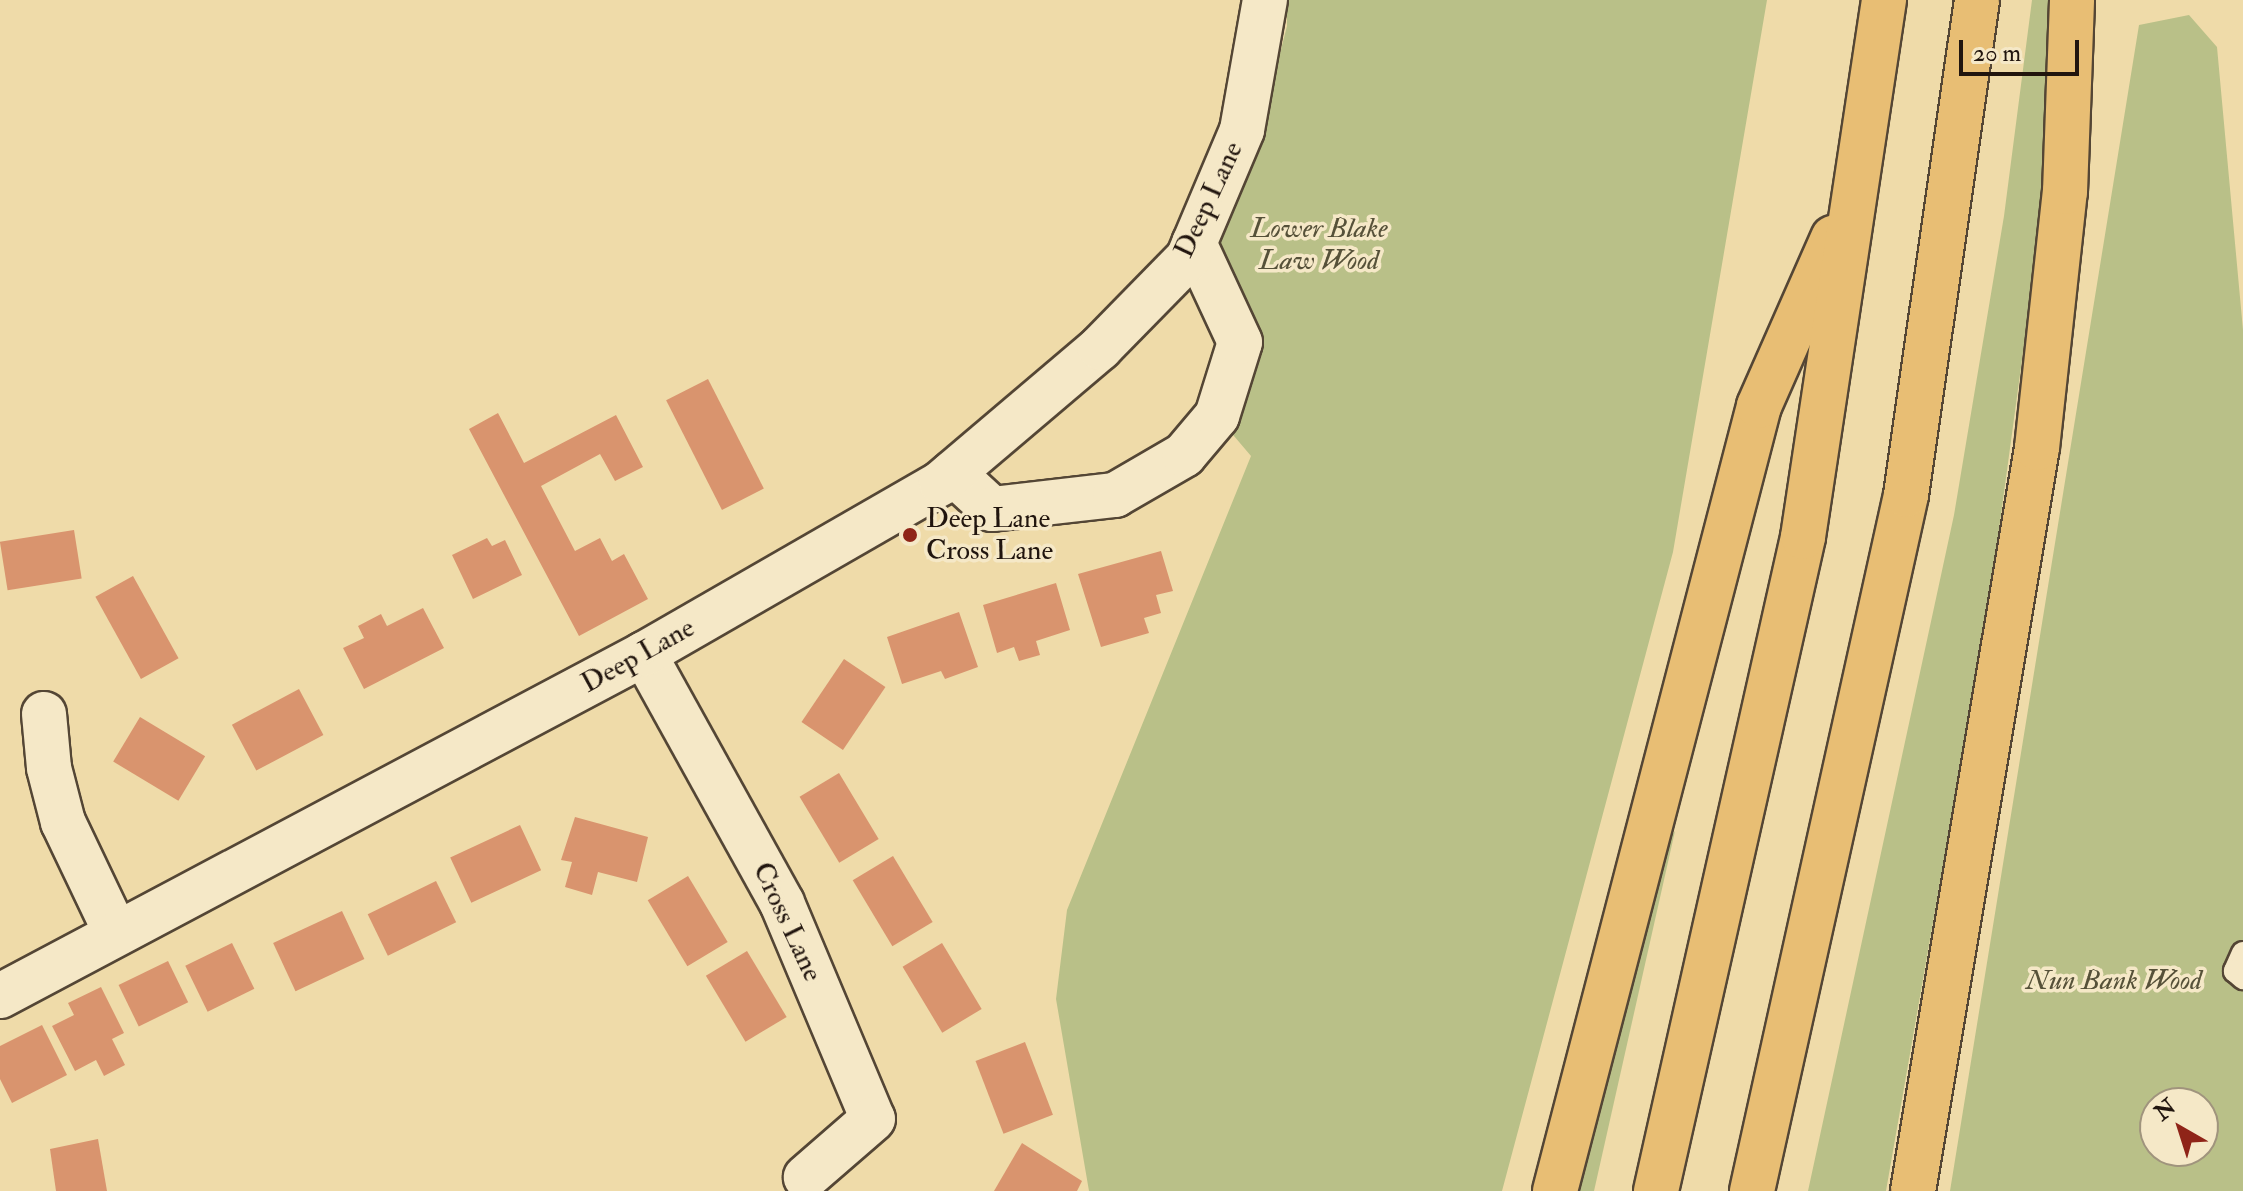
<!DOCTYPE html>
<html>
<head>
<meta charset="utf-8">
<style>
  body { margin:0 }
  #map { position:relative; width:2243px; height:1191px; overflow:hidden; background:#efdba9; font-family:"IM FELL Double Pica",serif }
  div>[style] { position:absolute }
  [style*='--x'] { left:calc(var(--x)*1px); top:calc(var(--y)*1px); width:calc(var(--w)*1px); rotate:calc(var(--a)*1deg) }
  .green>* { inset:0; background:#b9c088 }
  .building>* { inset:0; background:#d9946e; transform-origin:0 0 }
  .roads { filter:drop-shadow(2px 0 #544635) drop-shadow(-2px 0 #544635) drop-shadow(0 2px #544635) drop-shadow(0 -2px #544635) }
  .service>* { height:22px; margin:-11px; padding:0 11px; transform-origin:11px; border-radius:11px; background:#f5e8c7 }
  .minor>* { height:44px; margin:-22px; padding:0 22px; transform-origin:22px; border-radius:22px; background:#f5e8c7 }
  .tertiary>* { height:44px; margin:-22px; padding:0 22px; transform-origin:22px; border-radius:22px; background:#f5e8c7 }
  .motorway>* { height:44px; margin:-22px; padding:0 22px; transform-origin:22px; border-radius:22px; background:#e8be74 }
  .dots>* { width:22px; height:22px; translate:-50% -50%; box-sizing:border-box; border:4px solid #f5e8c7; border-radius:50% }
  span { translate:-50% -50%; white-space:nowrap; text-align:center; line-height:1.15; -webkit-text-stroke:7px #f5e8c7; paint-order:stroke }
  .street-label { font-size:28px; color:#21150e }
  .park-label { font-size:28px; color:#565139; font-style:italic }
  .poi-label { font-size:28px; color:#21150e }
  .left { translate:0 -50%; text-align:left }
  .north { position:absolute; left:2139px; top:1087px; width:80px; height:80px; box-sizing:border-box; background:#f5e8c7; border:2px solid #a0947d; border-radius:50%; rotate:321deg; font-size:22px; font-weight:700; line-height:32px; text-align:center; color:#21150e }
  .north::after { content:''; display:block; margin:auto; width:28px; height:36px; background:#8f2418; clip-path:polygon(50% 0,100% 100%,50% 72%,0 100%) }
  .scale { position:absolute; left:1959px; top:40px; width:120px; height:36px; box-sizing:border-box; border:4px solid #21150e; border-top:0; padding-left:10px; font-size:24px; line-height:28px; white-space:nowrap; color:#21150e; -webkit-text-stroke:6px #f5e8c7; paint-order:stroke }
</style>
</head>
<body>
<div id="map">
  <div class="green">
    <div style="clip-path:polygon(1287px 0,1767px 0,1673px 552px,1502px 1191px,1089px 1191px,1056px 999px,1067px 910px,1251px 456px,1217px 416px,1216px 237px,1252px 162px,1287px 26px)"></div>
    <div style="clip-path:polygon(2032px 0,2051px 0,2049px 121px,2034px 271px,1990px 596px,1886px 1191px,1808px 1191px,1954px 515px,2004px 216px)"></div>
    <div style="clip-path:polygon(evenodd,2189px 15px,2217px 47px,2243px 330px,2243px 1191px,1950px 1191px,2139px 25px,2189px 15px,2155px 1103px,2203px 1103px,2203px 1151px,2155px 1151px,2155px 1103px)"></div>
    <div style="clip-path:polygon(1675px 831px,1594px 1191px,1571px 1191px,1668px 840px)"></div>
  </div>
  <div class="building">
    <div style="left:708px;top:379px;width:123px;height:47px;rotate:63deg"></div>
    <div style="clip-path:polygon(498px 413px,524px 463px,616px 415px,643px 467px,615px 481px,600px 454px,541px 486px,575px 551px,600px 538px,612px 561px,624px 554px,648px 599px,579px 636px,469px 429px)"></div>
    <div style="left:74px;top:530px;width:49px;height:75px;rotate:81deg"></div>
    <div style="clip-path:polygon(487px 538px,492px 546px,505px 540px,522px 575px,473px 599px,452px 555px)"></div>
    <div style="clip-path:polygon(1161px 551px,1173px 591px,1156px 595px,1161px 613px,1144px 618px,1149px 633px,1101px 647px,1078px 574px)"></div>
    <div style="left:133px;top:576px;width:94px;height:43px;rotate:61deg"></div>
    <div style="clip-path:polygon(1056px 583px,1070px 630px,1036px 641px,1040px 655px,1019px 661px,1014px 647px,997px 653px,983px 605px)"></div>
    <div style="clip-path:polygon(423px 608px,444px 648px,364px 689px,343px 648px,364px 638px,358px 626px,381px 614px,387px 626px)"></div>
    <div style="clip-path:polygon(959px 612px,978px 667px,945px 679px,941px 671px,902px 684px,887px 637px)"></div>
    <div style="left:844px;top:659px;width:50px;height:76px;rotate:34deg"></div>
    <div style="left:299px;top:689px;width:52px;height:76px;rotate:62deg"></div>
    <div style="left:140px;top:717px;width:76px;height:52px;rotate:31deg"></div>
    <div style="left:839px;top:773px;width:77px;height:46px;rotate:59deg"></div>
    <div style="clip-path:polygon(575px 817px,648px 837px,637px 882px,598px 872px,592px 895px,565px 887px,572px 862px,561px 860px)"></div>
    <div style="left:520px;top:825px;width:50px;height:77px;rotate:65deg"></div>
    <div style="left:893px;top:856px;width:77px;height:47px;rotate:59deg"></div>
    <div style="left:688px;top:876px;width:77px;height:47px;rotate:59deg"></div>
    <div style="left:436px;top:881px;width:46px;height:76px;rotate:64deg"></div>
    <div style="left:342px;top:911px;width:53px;height:76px;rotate:65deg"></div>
    <div style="left:232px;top:943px;width:51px;height:52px;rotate:64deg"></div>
    <div style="left:942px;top:943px;width:77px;height:46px;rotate:59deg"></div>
    <div style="left:747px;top:951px;width:77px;height:48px;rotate:59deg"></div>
    <div style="left:168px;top:961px;width:46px;height:55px;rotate:64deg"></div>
    <div style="clip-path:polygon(101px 987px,124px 1033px,112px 1039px,125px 1065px,104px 1076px,96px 1060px,75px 1071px,52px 1026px,74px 1015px,68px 1003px)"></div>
    <div style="clip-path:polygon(42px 1025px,67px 1075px,12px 1103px,0 1079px,0 1046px)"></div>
    <div style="left:1025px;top:1042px;width:78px;height:53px;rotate:69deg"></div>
    <div style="clip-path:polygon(98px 1139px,107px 1191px,56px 1191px,50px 1149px)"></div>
    <div style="clip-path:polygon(1022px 1143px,1082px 1181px,1077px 1191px,994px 1191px)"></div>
  </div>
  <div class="roads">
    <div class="service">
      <div style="--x:2243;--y:953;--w:20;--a:114"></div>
      <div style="--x:2235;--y:971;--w:11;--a:41"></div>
    </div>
    <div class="minor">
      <div style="--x:953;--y:473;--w:53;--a:42.7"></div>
      <div style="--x:992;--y:509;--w:124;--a:-6.5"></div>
      <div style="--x:1115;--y:495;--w:80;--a:-30.1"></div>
      <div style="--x:1184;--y:455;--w:51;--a:-49.8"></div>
      <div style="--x:1217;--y:416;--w:77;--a:-72.7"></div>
      <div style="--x:1240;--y:342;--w:109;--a:-114.9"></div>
      <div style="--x:644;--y:654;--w:285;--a:61"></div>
      <div style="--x:782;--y:903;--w:234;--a:67.2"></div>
      <div style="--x:873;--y:1119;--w:89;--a:139.1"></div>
      <div style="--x:44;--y:714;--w:54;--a:84.7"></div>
      <div style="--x:49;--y:768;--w:56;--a:75.5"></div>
      <div style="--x:63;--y:822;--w:121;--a:64.5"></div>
    </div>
    <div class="tertiary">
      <div style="--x:0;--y:996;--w:729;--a:-27.97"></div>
      <div style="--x:644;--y:654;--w:343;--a:-29.9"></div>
      <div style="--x:941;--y:483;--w:209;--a:-40.3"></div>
      <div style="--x:1100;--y:348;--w:126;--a:-45.6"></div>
      <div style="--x:1188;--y:258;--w:139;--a:-67.1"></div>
      <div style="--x:1242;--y:130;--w:132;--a:-80"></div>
    </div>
    <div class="motorway">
      <div style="--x:1555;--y:1191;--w:811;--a:-75.43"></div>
      <div style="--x:1759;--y:406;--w:184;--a:-66.2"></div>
      <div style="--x:1656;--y:1191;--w:670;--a:-77.33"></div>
      <div style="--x:1803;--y:537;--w:543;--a:-81.42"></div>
      <div style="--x:1752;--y:1191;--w:713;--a:-77.52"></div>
      <div style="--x:1906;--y:495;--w:500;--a:-81.84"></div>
      <div style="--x:1913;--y:1191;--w:753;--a:-80.53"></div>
      <div style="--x:2037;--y:448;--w:258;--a:-83.8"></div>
      <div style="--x:2065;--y:192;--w:192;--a:-87.9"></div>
    </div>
  </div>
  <div class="dots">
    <div style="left:910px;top:535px;background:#8f2418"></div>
  </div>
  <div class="street-label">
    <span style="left:1209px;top:200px;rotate:-65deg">Deep Lane</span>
    <span style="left:638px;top:656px;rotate:-29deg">Deep Lane</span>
    <span style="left:787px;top:922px;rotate:65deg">Cross Lane</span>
  </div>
  <div class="park-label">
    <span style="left:1319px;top:245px">Lower Blake<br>Law Wood</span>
    <span style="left:2114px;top:981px">Nun Bank Wood</span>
  </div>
  <div class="poi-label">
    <span class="left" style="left:926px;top:535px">Deep Lane<br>Cross Lane</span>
  </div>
  <div class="north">N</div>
  <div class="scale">20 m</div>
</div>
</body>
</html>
